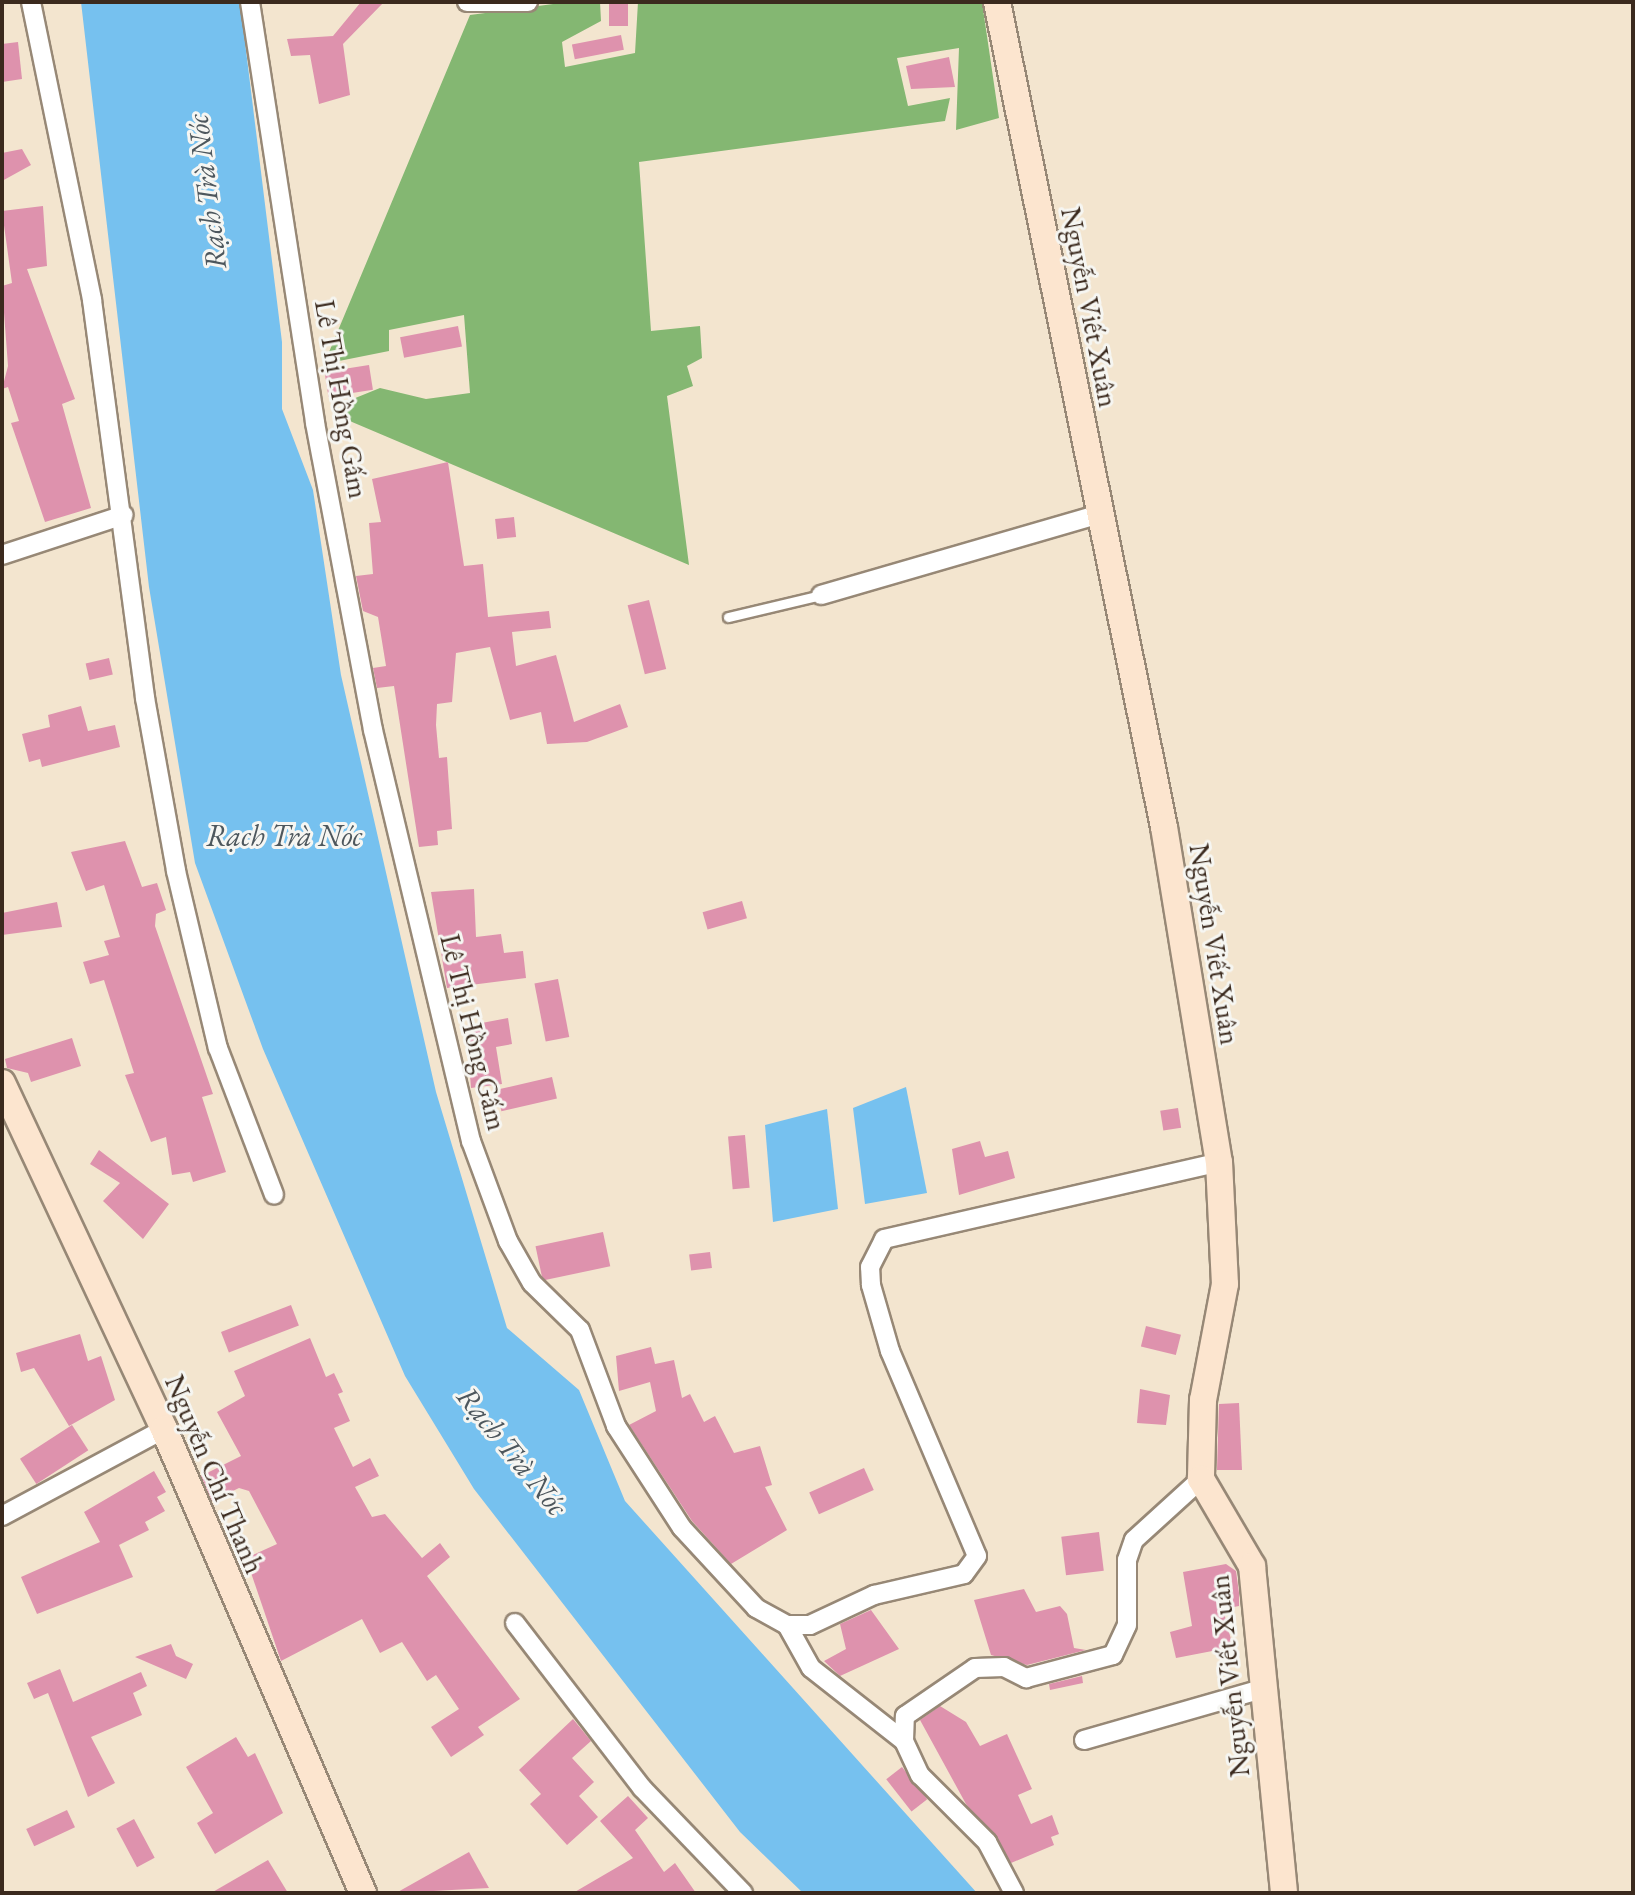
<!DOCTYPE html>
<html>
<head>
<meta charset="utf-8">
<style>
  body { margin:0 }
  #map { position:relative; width:1635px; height:1895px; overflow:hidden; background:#f3e5cf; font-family:"EB Garamond",serif }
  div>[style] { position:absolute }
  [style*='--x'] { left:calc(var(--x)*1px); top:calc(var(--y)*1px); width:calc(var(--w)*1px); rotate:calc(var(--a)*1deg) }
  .forest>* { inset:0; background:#84b772 }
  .water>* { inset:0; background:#76c1ef }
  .building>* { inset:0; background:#de92ad; transform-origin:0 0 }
  .roads { filter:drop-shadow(2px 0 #978876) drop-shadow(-2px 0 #978876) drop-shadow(0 2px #978876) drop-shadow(0 -2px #978876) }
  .lane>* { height:9px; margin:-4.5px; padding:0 4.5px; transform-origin:4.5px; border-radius:4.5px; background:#fff }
  .street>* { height:18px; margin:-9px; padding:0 9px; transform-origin:9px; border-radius:9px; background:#fff }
  .secondary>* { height:26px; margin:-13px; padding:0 13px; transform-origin:13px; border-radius:13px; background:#fce5cf }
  span { translate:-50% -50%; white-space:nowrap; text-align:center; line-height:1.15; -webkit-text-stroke:6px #f6f6f2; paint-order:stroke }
  .street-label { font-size:28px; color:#3b2a1e }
  .water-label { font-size:30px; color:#4d575d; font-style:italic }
  .frame { position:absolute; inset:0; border:4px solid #3b2a1e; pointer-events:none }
</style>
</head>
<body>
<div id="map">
  <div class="forest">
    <div style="clip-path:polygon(568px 2px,600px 2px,601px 21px,562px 42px,565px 67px,635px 53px,638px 2px,982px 2px,999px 118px,956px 130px,959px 48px,897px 58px,908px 106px,950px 98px,945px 121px,639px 162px,651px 331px,700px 326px,702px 358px,687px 366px,693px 386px,667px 396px,689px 565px,345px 419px,343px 403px,380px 388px,426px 399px,470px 393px,464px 315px,389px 330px,389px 351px,324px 364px,470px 15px)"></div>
  </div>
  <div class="water">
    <div style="clip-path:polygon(81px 2px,240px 2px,282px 342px,282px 409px,313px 490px,341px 675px,436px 1092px,507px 1328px,579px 1390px,625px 1501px,977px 1893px,803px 1893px,740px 1832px,474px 1489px,405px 1376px,263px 1049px,195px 863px,149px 587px)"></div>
    <div style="clip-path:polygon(906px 1087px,927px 1193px,865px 1204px,853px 1108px)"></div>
    <div style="clip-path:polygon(827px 1109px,838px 1209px,773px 1222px,765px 1125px)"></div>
  </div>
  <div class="building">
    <div style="clip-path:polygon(361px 2px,384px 2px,343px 44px,350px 95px,319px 104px,310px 55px,291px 56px,287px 39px,333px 36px)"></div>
    <div style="left:609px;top:2px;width:19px;height:24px"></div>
    <div style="left:621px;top:35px;width:15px;height:50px;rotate:79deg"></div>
    <div style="clip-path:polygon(18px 42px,22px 79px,2px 82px,2px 44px)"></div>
    <div style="clip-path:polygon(949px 57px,955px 87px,911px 89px,906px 66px)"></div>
    <div style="clip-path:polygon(22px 149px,31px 165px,2px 181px,2px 153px)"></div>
    <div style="clip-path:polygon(43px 206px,47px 266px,27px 269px,75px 399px,62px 404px,91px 508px,45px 522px,11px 423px,19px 421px,8px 387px,2px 389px,8px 366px,2px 286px,12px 283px,2px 211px)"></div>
    <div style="left:458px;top:326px;width:21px;height:59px;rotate:79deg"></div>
    <div style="left:369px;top:365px;width:25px;height:45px;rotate:81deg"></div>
    <div style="clip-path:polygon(448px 462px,464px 566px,483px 564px,488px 617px,549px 611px,551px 628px,512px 632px,516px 666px,556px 655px,574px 722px,620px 704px,628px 727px,587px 742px,547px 744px,541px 712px,510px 720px,490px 647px,456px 653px,452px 702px,437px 704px,436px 725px,439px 758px,447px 757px,452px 829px,437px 831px,438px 845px,419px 847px,394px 686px,377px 688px,373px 668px,386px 666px,378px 617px,363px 611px,356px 576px,373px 574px,369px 523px,381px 522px,372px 479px)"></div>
    <div style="left:514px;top:517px;width:20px;height:19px;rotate:84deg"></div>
    <div style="left:649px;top:600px;width:71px;height:22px;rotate:76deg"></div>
    <div style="left:109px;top:658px;width:17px;height:24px;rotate:77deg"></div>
    <div style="clip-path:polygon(81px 706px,88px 731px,115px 725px,120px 747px,42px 767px,40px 759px,29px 762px,22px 734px,50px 727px,48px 715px)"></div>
    <div style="clip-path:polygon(125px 841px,142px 887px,157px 883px,166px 910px,156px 914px,155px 926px,213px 1094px,202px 1097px,226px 1172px,193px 1182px,190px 1172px,172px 1175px,166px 1137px,151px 1142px,125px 1075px,134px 1073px,104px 980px,90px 984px,83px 962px,109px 955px,104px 941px,120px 937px,104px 885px,86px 891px,71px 852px)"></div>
    <div style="clip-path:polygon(474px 889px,476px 937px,501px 934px,504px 953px,523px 951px,526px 978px,447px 988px,431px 892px)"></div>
    <div style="left:742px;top:901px;width:18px;height:41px;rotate:74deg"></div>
    <div style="clip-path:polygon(57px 902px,62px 927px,2px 935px,2px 913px)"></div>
    <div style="left:558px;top:979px;width:59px;height:24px;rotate:79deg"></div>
    <div style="clip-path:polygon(508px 1018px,512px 1044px,496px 1047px,502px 1084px,471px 1088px,466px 1026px)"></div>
    <div style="clip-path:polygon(72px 1038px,81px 1066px,31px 1082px,28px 1073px,7px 1068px,5px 1059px)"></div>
    <div style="left:552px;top:1077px;width:22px;height:57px;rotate:77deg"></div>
    <div style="left:1178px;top:1108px;width:20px;height:18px;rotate:81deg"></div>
    <div style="left:745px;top:1135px;width:53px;height:17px;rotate:85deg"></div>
    <div style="clip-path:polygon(980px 1141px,985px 1157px,1008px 1151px,1015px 1178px,959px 1195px,952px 1149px)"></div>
    <div style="clip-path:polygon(99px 1150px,169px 1204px,143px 1239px,103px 1201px,120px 1183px,90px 1164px)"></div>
    <div style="left:603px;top:1232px;width:35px;height:69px;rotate:78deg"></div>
    <div style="left:710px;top:1252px;width:16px;height:21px;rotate:83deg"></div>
    <div style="left:291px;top:1305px;width:22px;height:75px;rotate:69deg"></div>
    <div style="left:1146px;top:1326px;width:36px;height:21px;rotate:14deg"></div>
    <div style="clip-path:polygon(80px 1334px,88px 1361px,101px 1356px,115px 1400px,69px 1426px,34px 1368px,21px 1372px,16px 1353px)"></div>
    <div style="clip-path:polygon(310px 1338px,326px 1377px,334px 1373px,343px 1392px,338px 1394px,350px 1421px,334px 1428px,353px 1467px,370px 1458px,379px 1476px,355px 1487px,372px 1517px,385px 1514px,422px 1558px,440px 1543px,450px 1557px,427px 1576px,520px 1699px,478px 1727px,484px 1735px,451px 1757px,431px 1727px,459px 1709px,436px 1675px,427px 1681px,402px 1642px,380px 1653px,362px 1619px,281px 1661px,246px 1558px,277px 1544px,249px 1491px,239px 1488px,212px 1501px,201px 1476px,241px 1456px,217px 1412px,245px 1396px,234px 1371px)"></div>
    <div style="clip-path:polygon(651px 1347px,655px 1364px,674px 1360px,682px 1398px,690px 1394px,704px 1422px,715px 1416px,734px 1453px,760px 1446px,772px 1485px,765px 1487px,787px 1530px,731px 1564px,692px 1521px,629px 1425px,656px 1411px,650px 1382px,619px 1391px,616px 1356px)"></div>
    <div style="clip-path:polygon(1140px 1389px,1170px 1395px,1166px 1425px,1137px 1423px)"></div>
    <div style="clip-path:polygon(1239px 1403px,1242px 1470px,1217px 1470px,1219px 1404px)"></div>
    <div style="left:72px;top:1425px;width:30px;height:62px;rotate:57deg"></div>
    <div style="left:864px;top:1468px;width:24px;height:60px;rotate:66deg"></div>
    <div style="clip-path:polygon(154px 1471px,166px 1492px,157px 1497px,165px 1511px,145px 1522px,149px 1530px,119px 1545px,133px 1577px,37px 1614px,21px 1577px,100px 1542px,84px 1512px)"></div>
    <div style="left:1099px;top:1532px;width:39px;height:38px;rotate:83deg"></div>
    <div style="clip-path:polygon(1226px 1564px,1236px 1571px,1239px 1593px,1239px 1606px,1223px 1609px,1233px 1647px,1176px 1658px,1170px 1632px,1192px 1626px,1183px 1572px)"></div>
    <div style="clip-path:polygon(1024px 1589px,1036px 1612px,1060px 1606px,1067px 1614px,1074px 1648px,1086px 1650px,1027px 1665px,991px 1655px,974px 1600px)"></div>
    <div style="clip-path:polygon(871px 1610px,899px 1649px,840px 1676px,824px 1661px,846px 1649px,840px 1624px)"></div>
    <div style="clip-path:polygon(171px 1644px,176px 1656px,193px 1664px,186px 1679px,135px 1657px)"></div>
    <div style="clip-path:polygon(60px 1669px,73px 1702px,141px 1672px,147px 1686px,133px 1693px,142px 1715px,91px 1737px,115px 1783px,88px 1797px,48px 1693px,34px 1699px,27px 1683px)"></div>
    <div style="clip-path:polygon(1082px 1676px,1083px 1683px,1050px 1690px,1049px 1684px)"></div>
    <div style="clip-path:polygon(940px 1706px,966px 1722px,980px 1746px,1007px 1734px,1032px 1789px,1018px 1795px,1031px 1824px,1052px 1815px,1059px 1834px,1051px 1837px,1054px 1845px,1011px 1863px,966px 1804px,920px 1720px)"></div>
    <div style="clip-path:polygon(573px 1719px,591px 1741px,572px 1758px,594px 1782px,579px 1796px,598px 1817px,567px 1845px,530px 1804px,541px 1794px,519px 1770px)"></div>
    <div style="clip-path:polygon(236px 1737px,248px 1757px,255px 1753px,283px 1813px,215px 1854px,197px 1823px,213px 1813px,186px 1767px)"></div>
    <div style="left:902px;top:1767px;width:41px;height:20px;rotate:52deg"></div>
    <div style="clip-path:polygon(628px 1796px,648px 1818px,635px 1830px,664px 1872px,675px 1863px,696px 1893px,573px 1893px,633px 1858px,600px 1821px)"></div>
    <div style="left:67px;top:1810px;width:19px;height:45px;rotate:65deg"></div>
    <div style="left:134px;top:1819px;width:44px;height:20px;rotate:62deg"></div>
    <div style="clip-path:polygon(469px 1852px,489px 1888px,396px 1893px)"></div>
    <div style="clip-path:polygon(268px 1860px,288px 1893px,211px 1893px)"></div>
  </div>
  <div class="roads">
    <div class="lane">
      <div style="--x:728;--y:617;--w:96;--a:-13.3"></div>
    </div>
    <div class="street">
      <div style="--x:31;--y:2;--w:304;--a:78.4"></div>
      <div style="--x:92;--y:300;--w:402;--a:82.4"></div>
      <div style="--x:145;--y:698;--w:176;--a:79.8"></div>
      <div style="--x:176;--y:871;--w:182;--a:76.7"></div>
      <div style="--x:218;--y:1048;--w:157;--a:69.1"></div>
      <div style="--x:250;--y:2;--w:426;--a:81.2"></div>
      <div style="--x:315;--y:423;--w:312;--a:79.3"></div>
      <div style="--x:373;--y:730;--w:423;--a:76.6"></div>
      <div style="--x:471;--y:1141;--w:107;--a:69.7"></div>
      <div style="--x:508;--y:1241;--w:48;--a:60.3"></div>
      <div style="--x:532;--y:1283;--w:67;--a:44.4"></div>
      <div style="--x:580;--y:1330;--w:103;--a:69.4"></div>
      <div style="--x:616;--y:1426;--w:121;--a:57.1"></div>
      <div style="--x:682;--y:1528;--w:109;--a:47.2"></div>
      <div style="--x:756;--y:1608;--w:35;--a:29"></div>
      <div style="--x:787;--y:1625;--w:49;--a:60.8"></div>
      <div style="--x:811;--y:1668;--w:118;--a:38.1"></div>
      <div style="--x:904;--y:1741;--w:38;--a:65"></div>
      <div style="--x:920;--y:1775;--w:95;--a:45"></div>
      <div style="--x:987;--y:1842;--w:58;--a:62.1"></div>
      <div style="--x:467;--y:2;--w:61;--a:0"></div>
      <div style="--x:2;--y:555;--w:128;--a:-18.2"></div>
      <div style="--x:821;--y:595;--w:291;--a:-16.2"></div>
      <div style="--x:2;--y:1516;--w:184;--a:-28.2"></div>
      <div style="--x:515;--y:1623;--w:208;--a:52.4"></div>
      <div style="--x:642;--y:1788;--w:146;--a:46.1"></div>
      <div style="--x:787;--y:1625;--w:23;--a:0"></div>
      <div style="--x:810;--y:1625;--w:71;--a:-25.1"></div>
      <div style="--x:874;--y:1595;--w:92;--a:-13.1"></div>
      <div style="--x:964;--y:1574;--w:22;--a:-54"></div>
      <div style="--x:977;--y:1556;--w:223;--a:-113"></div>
      <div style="--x:890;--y:1351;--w:69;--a:-106.1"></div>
      <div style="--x:871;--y:1285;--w:18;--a:-93"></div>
      <div style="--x:870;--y:1267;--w:31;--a:-63"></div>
      <div style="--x:884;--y:1239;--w:344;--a:-12.9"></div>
      <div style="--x:1084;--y:1740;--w:185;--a:-16"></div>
      <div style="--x:904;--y:1741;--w:25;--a:-88"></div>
      <div style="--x:905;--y:1716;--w:85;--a:-34.4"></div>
      <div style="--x:975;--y:1668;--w:29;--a:-2"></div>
      <div style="--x:1004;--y:1667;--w:25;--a:27"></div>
      <div style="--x:1026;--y:1678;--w:90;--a:-14.8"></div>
      <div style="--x:1113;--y:1655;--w:33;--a:-65"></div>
      <div style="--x:1127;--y:1625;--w:65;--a:-90"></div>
      <div style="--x:1127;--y:1560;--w:21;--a:-71"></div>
      <div style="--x:1134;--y:1540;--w:91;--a:-42.3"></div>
    </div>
    <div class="secondary">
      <div style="--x:997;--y:2;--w:842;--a:78.56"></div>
      <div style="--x:1164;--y:827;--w:339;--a:80.7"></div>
      <div style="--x:1219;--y:1162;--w:122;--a:87.2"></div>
      <div style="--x:1225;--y:1284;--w:118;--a:100.7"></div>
      <div style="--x:1203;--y:1400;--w:79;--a:91.5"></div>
      <div style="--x:1201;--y:1479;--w:101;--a:59.6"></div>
      <div style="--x:1252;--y:1566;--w:329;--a:84.4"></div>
      <div style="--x:2;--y:1083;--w:382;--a:64.9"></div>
      <div style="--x:164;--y:1429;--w:505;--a:66.79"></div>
    </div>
  </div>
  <div class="street-label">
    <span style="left:1090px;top:307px;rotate:79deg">Nguyễn Viết Xuân</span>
    <span style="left:342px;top:399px;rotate:80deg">Lê Thị Hồng Gấm</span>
    <span style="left:1215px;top:944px;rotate:81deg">Nguyễn Viết Xuân</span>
    <span style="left:474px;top:1032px;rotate:76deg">Lê Thị Hồng Gấm</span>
    <span style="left:215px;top:1474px;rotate:67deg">Nguyễn Chí Thanh</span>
    <span style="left:1229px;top:1676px;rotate:-96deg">Nguyễn Viết Xuân</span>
  </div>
  <div class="water-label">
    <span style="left:207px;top:192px;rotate:-97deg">Rạch Trà Nóc</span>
    <span style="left:284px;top:836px">Rạch Trà Nóc</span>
    <span style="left:512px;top:1451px;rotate:51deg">Rạch Trà Nóc</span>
  </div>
  <div class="frame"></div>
</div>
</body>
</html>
